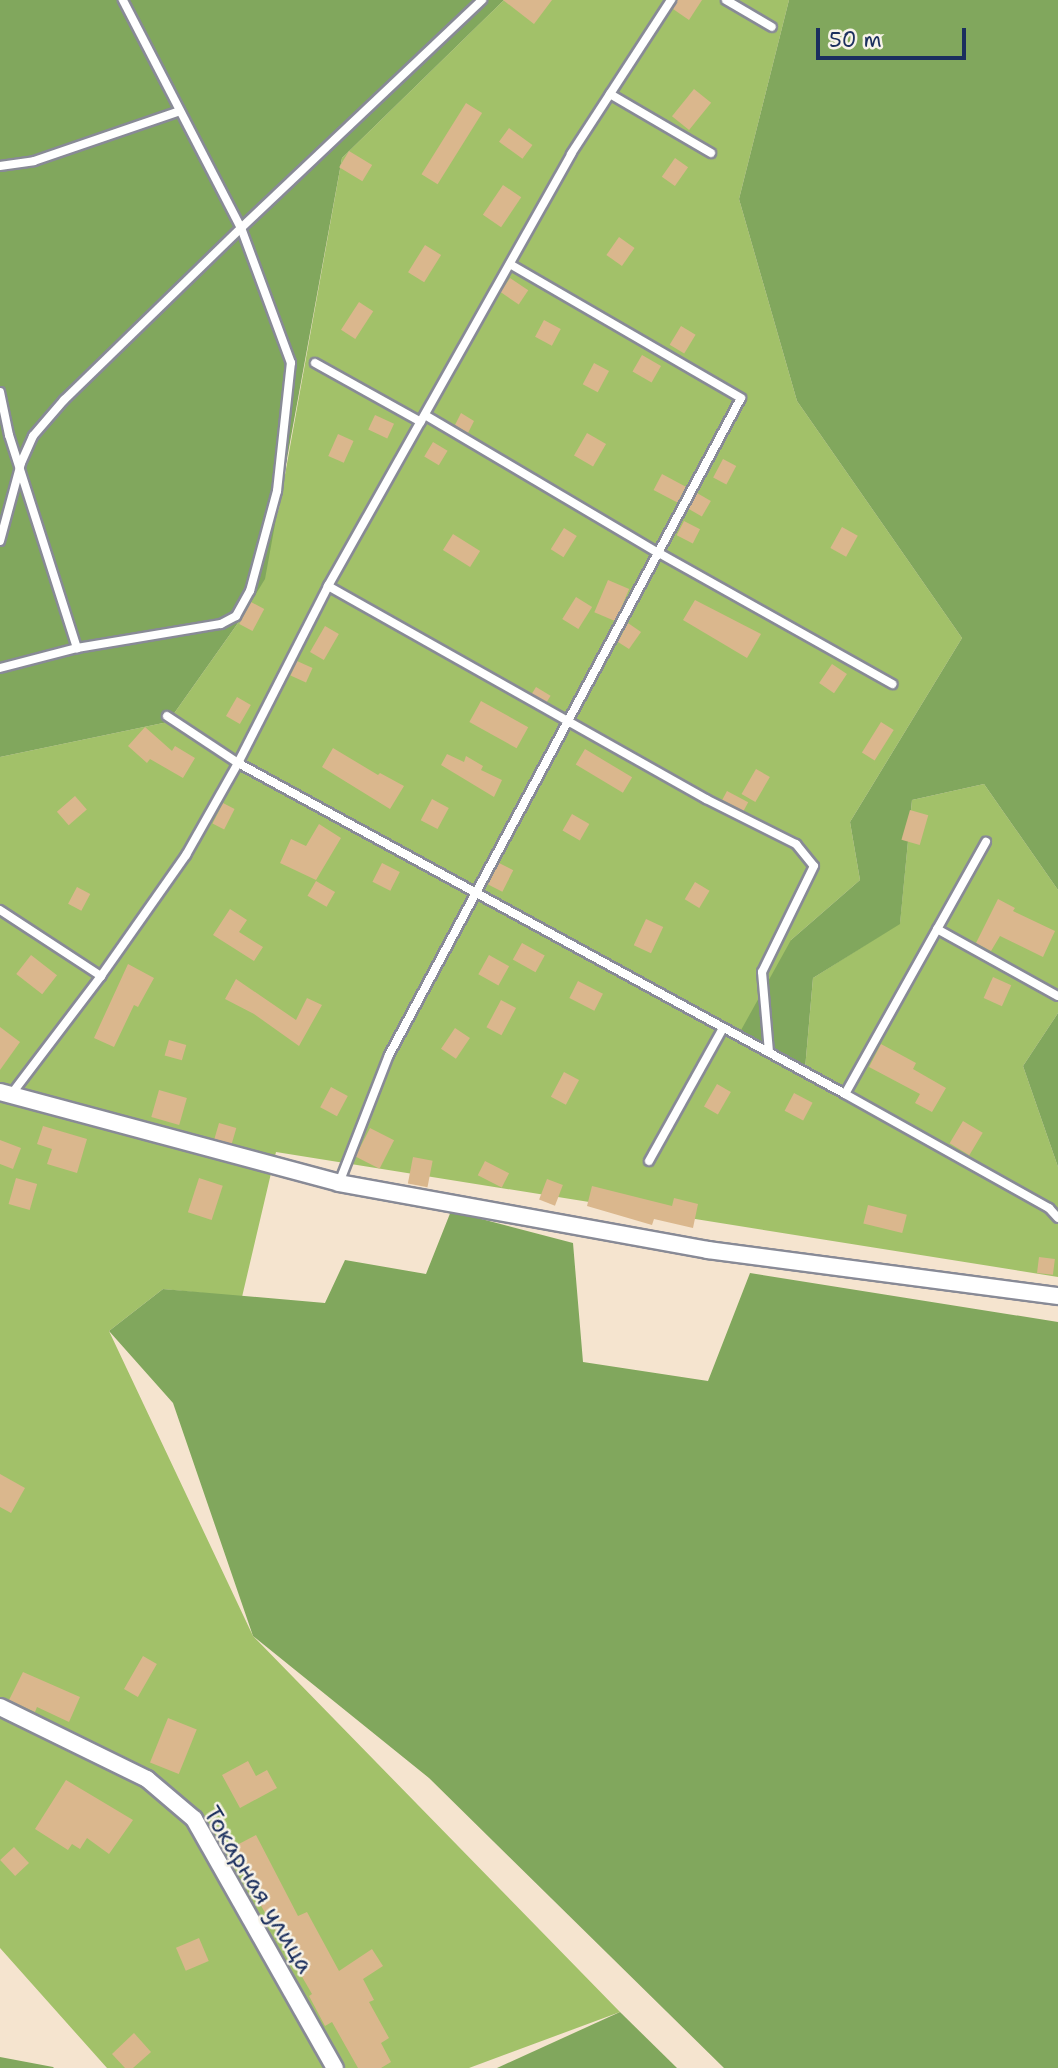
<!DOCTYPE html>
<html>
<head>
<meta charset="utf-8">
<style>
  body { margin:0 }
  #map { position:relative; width:1058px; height:2068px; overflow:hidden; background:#f5e4cf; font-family:"Shantell Sans",sans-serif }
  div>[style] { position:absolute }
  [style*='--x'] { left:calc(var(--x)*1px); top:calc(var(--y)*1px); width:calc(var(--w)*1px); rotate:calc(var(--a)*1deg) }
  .green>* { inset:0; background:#a2c169 }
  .forest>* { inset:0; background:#81a75d }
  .building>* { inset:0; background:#dab78d; transform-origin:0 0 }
  .roads { filter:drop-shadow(2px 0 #888a96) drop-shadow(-2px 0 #888a96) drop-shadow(0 2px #888a96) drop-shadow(0 -2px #888a96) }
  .lane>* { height:8px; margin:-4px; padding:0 4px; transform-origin:4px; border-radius:4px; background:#fff }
  .street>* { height:16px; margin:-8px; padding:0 8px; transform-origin:8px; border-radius:8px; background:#fff }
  span { translate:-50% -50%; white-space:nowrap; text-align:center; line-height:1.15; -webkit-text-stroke:5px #f7f3e8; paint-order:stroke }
  .street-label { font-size:24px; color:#1b2f5e }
  .scale { position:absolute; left:816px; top:28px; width:150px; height:32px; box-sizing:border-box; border:4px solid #1b2f5e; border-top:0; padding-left:9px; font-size:21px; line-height:24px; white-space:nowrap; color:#1b2f5e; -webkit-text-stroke:5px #f7f3e8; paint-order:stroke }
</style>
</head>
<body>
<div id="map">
  <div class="green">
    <div style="clip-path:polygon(504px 0,789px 0,739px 199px,797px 401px,962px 638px,850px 822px,860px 880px,791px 940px,805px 1069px,813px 978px,900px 923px,912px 800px,984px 784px,1058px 890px,1058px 1013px,1023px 1066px,1058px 1167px,1058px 1277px,276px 1152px,242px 1297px,163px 1289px,109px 1331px,253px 1636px,620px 2012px,469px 2068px,107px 2068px,0 1948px,0 757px,168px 722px,238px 623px,249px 601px,279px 508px,342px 158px)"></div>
  </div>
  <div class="forest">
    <div style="clip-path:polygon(0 0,504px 0,342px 158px,265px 579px,238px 623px,168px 722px,0 757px)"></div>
    <div style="clip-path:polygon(789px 0,1058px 0,1058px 890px,984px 784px,912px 800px,900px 924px,813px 978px,805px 1069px,740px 1032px,791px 940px,860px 880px,850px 822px,962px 638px,797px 401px,739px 199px)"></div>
    <div style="clip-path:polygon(1058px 1013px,1058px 1167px,1023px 1066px)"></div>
    <div style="clip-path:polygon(451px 1211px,573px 1243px,583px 1362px,708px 1381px,750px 1273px,1058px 1322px,1058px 2068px,724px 2068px,429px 1778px,253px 1636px,173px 1403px,109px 1331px,163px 1289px,325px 1303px,345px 1260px,426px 1274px)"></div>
    <div style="clip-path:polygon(620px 2012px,677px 2068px,497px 2068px)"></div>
    <div style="clip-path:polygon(0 2057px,53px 2067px,54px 2068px,0 2068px)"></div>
  </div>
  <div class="building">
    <div style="clip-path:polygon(503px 0,552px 0,534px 24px)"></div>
    <div style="clip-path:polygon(677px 0,702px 0,689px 20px,673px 9px)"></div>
    <div style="left:694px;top:89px;width:22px;height:35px;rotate:39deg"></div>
    <div style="left:466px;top:103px;width:19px;height:84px;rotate:32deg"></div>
    <div style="left:509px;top:128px;width:29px;height:17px;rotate:36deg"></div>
    <div style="left:349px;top:151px;width:27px;height:19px;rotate:31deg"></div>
    <div style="left:675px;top:158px;width:16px;height:23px;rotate:35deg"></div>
    <div style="left:503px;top:185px;width:22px;height:36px;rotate:34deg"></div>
    <div style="left:619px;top:237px;width:19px;height:22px;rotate:35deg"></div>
    <div style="left:425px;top:245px;width:19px;height:32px;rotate:32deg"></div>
    <div style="left:510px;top:278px;width:22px;height:17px;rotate:34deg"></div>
    <div style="left:359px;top:302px;width:17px;height:33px;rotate:33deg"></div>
    <div style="left:544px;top:320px;width:19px;height:19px;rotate:28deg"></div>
    <div style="left:681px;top:326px;width:17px;height:22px;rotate:31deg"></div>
    <div style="left:642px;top:355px;width:22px;height:19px;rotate:30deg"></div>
    <div style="left:594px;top:363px;width:17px;height:24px;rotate:28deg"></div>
    <div style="clip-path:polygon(461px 413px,474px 421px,468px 433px,455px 425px)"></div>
    <div style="left:375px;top:415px;width:21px;height:16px;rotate:25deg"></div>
    <div style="left:587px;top:433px;width:22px;height:26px;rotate:30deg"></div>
    <div style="left:338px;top:434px;width:17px;height:24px;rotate:24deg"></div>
    <div style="left:433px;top:442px;width:17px;height:17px;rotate:31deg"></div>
    <div style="left:723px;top:459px;width:15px;height:21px;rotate:28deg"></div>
    <div style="left:662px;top:474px;width:27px;height:18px;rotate:28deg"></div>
    <div style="left:697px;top:493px;width:16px;height:18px;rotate:30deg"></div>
    <div style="left:684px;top:521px;width:18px;height:16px;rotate:27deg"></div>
    <div style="left:842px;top:527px;width:18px;height:24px;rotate:29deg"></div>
    <div style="left:564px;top:528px;width:15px;height:25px;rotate:32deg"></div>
    <div style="left:453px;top:534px;width:32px;height:19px;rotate:32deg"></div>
    <div style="left:608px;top:580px;width:23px;height:35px;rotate:23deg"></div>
    <div style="left:576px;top:597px;width:19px;height:26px;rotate:32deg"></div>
    <div style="clip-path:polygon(695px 600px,761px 634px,747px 658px,683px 620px)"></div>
    <div style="left:251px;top:602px;width:15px;height:25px;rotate:28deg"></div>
    <div style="clip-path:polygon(628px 623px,641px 632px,629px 649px,618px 642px)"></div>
    <div style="left:325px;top:626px;width:16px;height:30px;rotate:30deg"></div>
    <div style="left:297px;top:661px;width:17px;height:16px;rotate:24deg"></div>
    <div style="left:832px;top:664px;width:18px;height:23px;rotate:34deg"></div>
    <div style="left:536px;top:687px;width:17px;height:8px;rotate:31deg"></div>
    <div style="left:237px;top:697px;width:16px;height:22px;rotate:30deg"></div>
    <div style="left:481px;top:701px;width:54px;height:24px;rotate:29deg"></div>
    <div style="left:881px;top:722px;width:15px;height:36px;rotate:32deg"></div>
    <div style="clip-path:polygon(145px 727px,172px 751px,175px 746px,195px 758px,183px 778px,150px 759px,147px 763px,128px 746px)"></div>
    <div style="clip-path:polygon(333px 748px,378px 775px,380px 773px,404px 786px,390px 809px,322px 767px)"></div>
    <div style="left:585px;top:749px;width:55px;height:18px;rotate:31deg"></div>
    <div style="clip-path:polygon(447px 754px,464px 762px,466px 756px,483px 766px,481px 770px,502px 780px,494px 797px,441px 765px)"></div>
    <div style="left:756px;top:769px;width:16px;height:29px;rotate:30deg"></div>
    <div style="left:727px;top:791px;width:24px;height:10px;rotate:28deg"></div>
    <div style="left:75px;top:796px;width:18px;height:24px;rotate:49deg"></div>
    <div style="left:432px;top:799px;width:19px;height:24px;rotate:28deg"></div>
    <div style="left:223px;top:803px;width:13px;height:23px;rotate:27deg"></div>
    <div style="left:910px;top:810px;width:19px;height:31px;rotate:16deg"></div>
    <div style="left:572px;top:814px;width:20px;height:19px;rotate:30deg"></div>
    <div style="clip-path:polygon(319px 824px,341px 838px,316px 880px,280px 863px,291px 839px,306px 846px)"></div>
    <div style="left:382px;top:863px;width:20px;height:21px;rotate:27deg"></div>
    <div style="left:499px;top:863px;width:16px;height:24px;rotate:27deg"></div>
    <div style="left:316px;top:881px;width:22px;height:17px;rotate:30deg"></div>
    <div style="left:695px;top:882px;width:17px;height:20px;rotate:31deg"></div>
    <div style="left:77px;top:887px;width:15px;height:19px;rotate:28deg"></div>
    <div style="clip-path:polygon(998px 899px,1015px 908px,1013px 911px,1055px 931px,1043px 957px,1000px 936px,991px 951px,976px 943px)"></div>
    <div style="clip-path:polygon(230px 909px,247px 920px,239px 932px,263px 947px,254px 961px,213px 935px)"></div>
    <div style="left:646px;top:919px;width:19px;height:29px;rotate:25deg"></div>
    <div style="left:522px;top:943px;width:26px;height:19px;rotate:29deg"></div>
    <div style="left:31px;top:955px;width:33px;height:24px;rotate:38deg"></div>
    <div style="left:489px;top:955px;width:23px;height:22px;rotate:29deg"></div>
    <div style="clip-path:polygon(128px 964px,154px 978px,138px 1007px,134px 1005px,114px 1047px,94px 1038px)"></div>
    <div style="left:993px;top:977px;width:20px;height:23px;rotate:24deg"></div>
    <div style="clip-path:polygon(236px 979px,296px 1020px,307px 998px,322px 1005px,299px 1046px,254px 1014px,225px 999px)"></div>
    <div style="left:578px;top:981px;width:28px;height:19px;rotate:27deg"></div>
    <div style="left:501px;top:1000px;width:17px;height:31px;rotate:28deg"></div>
    <div style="clip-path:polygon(0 1027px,20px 1042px,0 1070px)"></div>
    <div style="left:455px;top:1028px;width:18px;height:25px;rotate:34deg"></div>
    <div style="left:169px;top:1040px;width:18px;height:16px;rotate:16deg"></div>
    <div style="clip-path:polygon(881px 1044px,916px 1063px,913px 1069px,946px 1088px,932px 1112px,915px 1103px,920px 1094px,869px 1067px)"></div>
    <div style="left:564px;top:1072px;width:17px;height:28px;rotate:28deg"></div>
    <div style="left:717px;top:1084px;width:16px;height:26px;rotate:30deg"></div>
    <div style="left:331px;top:1087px;width:19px;height:23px;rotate:28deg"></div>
    <div style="left:159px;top:1090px;width:29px;height:28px;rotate:16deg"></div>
    <div style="left:794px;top:1093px;width:21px;height:20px;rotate:28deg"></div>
    <div style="left:963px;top:1121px;width:23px;height:26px;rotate:31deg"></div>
    <div style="left:219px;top:1123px;width:18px;height:17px;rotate:16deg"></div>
    <div style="clip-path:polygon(43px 1126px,87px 1139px,77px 1173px,47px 1164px,52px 1149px,37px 1144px)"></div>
    <div style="left:370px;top:1128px;width:27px;height:32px;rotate:27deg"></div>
    <div style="clip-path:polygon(0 1140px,21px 1148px,13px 1169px,0 1164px)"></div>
    <div style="left:413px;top:1157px;width:20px;height:27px;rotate:11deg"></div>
    <div style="left:485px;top:1161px;width:27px;height:16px;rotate:27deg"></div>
    <div style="left:16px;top:1178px;width:22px;height:27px;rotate:16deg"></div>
    <div style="left:199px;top:1178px;width:25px;height:36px;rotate:18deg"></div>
    <div style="left:547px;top:1179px;width:17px;height:22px;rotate:21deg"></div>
    <div style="clip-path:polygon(592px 1186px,672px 1206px,674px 1198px,698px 1204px,693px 1228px,654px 1219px,652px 1225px,587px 1206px)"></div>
    <div style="left:868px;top:1205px;width:40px;height:19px;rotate:14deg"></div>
    <div style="left:1039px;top:1257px;width:16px;height:16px;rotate:7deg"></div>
    <div style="clip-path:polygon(0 1474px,25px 1488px,11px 1513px,0 1507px)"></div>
    <div style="left:143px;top:1656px;width:16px;height:38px;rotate:30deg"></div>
    <div style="clip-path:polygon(23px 1672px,80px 1697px,69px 1722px,37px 1707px,35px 1712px,9px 1700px)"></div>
    <div style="left:168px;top:1718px;width:31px;height:48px;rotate:22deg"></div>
    <div style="clip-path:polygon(248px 1761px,256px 1776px,267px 1770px,277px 1788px,240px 1808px,222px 1775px)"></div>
    <div style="clip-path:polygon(66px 1780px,133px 1820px,109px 1854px,87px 1838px,80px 1849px,72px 1844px,68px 1850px,35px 1829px)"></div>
    <div style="clip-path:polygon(256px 1835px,298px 1916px,307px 1912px,339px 1971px,372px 1949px,383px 1966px,363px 1979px,374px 2000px,369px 2002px,389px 2038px,381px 2043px,391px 2062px,381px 2068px,358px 2068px,332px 2022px,325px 2026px,309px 1996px,312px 1994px,252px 1890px,258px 1887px,235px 1846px)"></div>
    <div style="left:14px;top:1847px;width:22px;height:19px;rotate:47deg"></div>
    <div style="left:199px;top:1938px;width:25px;height:25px;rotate:67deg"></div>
    <div style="clip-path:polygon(134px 2033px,151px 2052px,133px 2068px,125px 2068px,112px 2054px)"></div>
  </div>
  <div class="roads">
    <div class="lane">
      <div style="--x:726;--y:0;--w:53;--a:30.4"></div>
      <div style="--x:610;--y:94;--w:117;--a:30.3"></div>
      <div style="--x:0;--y:166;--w:34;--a:-8"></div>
      <div style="--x:34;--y:161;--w:154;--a:-18.9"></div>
      <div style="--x:315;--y:363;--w:121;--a:29.1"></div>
      <div style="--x:0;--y:392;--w:44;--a:78.2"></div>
      <div style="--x:9;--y:435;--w:224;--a:72.3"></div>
      <div style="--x:425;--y:415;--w:269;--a:30.6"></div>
      <div style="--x:657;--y:552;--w:270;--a:29.3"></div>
      <div style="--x:0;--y:541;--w:81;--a:-74.9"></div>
      <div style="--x:21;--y:463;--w:30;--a:-66"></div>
      <div style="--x:33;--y:436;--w:48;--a:-49.3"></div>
      <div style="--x:64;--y:400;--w:247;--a:-44.2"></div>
      <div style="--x:241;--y:228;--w:257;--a:-117.4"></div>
      <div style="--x:328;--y:586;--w:434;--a:29.4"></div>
      <div style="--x:706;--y:799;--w:101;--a:26.6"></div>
      <div style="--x:796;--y:844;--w:28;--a:51"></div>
      <div style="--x:814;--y:866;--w:118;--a:116.1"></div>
      <div style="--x:762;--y:972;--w:80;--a:85"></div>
      <div style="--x:0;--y:668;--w:80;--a:-14.6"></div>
      <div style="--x:77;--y:648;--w:146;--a:-9.5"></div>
      <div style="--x:221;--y:624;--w:17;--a:-28"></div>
      <div style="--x:236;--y:616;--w:29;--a:-61"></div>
      <div style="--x:250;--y:591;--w:104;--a:-74.9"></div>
      <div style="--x:277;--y:491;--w:129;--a:-83.8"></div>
      <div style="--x:291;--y:363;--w:144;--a:-110.3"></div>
      <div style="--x:241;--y:228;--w:332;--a:-43.4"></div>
      <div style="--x:167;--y:716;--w:85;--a:33.5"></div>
      <div style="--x:238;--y:763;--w:691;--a:28.6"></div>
      <div style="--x:845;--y:1094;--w:234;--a:29.2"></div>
      <div style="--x:1049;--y:1208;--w:13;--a:48"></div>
      <div style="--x:0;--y:910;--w:121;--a:33.2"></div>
      <div style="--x:937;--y:929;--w:138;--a:29"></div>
      <div style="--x:845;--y:1094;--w:289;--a:-60.8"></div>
      <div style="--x:10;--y:1096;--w:151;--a:-52.8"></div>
      <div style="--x:101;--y:976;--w:148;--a:-54.9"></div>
      <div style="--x:186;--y:855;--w:106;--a:-60.5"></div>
      <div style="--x:238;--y:763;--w:199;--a:-63"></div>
      <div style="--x:328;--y:586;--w:496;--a:-60.6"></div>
      <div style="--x:571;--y:154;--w:184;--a:-57"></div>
      <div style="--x:649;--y:1161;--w:152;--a:-60.9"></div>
      <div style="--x:339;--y:1183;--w:137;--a:-68.7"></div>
      <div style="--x:389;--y:1055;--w:745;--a:-61.82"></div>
      <div style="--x:741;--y:398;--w:267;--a:-149.9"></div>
    </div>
    <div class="street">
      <div style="--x:0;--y:1092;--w:351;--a:15"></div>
      <div style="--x:339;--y:1183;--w:375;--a:10.3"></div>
      <div style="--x:708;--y:1250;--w:353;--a:7.5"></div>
      <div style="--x:0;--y:1707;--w:164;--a:26.1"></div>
      <div style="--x:147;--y:1779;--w:62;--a:40.4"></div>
      <div style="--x:194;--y:1819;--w:286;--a:60.5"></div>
    </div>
  </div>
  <div class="street-label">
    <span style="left:258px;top:1890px;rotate:59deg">Токарная улица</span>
  </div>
  <div class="scale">50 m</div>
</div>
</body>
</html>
